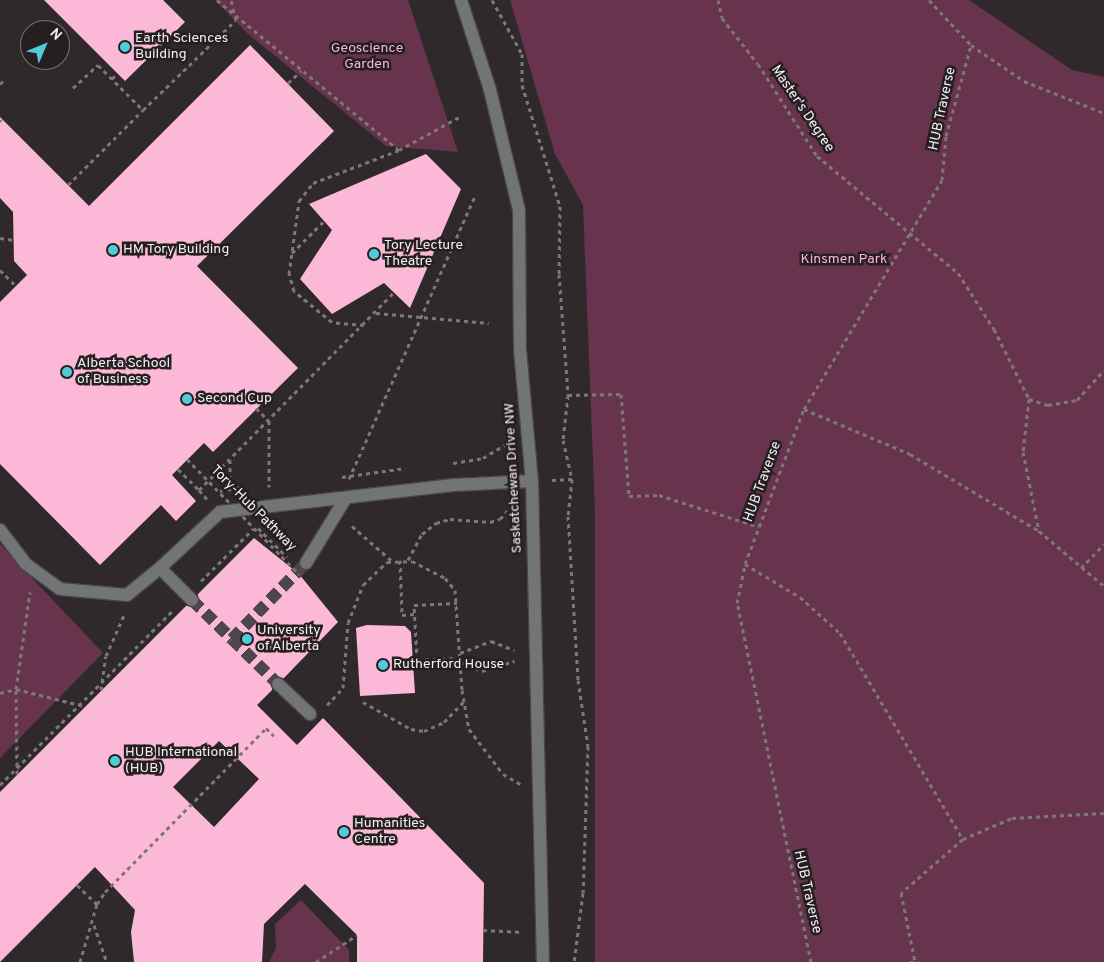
<!DOCTYPE html>
<html>
<head>
<meta charset="utf-8">
<style>
  body { margin:0 }
  #map { position:relative; width:1104px; height:962px; overflow:hidden; background:#30292c; font-family:Overpass,sans-serif }
  div>[style] { position:absolute }
  [style*='--x'] { left:calc(var(--x)*1px); top:calc(var(--y)*1px); width:calc(var(--w)*1px); rotate:calc(var(--a)*1deg) }
  .green>* { inset:0; background:#67334d }
  .building>* { inset:0; background:#fcb8d7 }
  .minor-tunnel>* { height:12px; margin-top:-6px; transform-origin:0; background:repeating-linear-gradient(90deg,#4d474a 0 12px,transparent 0 18px) }
  .path>* { height:3px; margin-top:-1.5px; transform-origin:0; background:repeating-linear-gradient(90deg,#7d777a 0 4px,transparent 0 8px) }
  .roads { filter:drop-shadow(1px 0 #4b4548) drop-shadow(-1px 0 #4b4548) drop-shadow(0 1px #4b4548) drop-shadow(0 -1px #4b4548) }
  .minor>* { height:12px; margin:-6px; padding:0 6px; transform-origin:6px; border-radius:6px; background:#717576 }
  .path-bridge>* { height:3px; margin-top:-1.5px; transform-origin:0; background:repeating-linear-gradient(90deg,#7d777a 0 4px,transparent 0 8px) }
  .dots>* { width:14px; height:14px; translate:-50% -50%; box-sizing:border-box; border:2px solid #261f22; border-radius:50% }
  span { translate:-50% -50%; white-space:nowrap; text-align:center; line-height:1.15; -webkit-text-stroke:5px #261f22; paint-order:stroke }
  .poi-label { font-size:14px; color:#f4eff1 }
  .left { translate:0 -50%; text-align:left }
  .park-label { font-size:14px; color:#fbb3d4 }
  .street-label { font-size:14px; color:#f4eff1 }
  .north { position:absolute; left:20px; top:20px; width:50px; height:50px; box-sizing:border-box; background:#261f22; border:1px solid #787275; border-radius:50%; rotate:45deg; font-size:14px; font-weight:700; line-height:20px; text-align:center; color:#f4eff1 }
  .north::after { content:''; display:block; margin:auto; width:18px; height:22px; background:#52cbd9; clip-path:polygon(50% 0,100% 100%,50% 72%,0 100%) }
</style>
</head>
<body>
<div id="map">
  <div class="green">
    <div style="clip-path:polygon(215px 0,408px 0,458px 152px,386px 146px,248px 34px)"></div>
    <div style="clip-path:polygon(510px 0,969px 0,1072px 70px,1104px 77px,1104px 962px,595px 962px,595px 512px,583px 205px,555px 154px)"></div>
    <div style="clip-path:polygon(0 544px,103px 653px,0 758px)"></div>
    <div style="clip-path:polygon(301px 900px,349px 950px,349px 962px,269px 962px,276px 948px,275px 924px)"></div>
  </div>
  <div class="building">
    <div style="clip-path:polygon(44px 0,163px 0,185px 22px,125px 81px)"></div>
    <div style="clip-path:polygon(250px 45px,334px 131px,197px 266px,298px 368px,213px 452px,204px 443px,172px 475px,196px 501px,176px 521px,161px 505px,100px 565px,0 464px,0 302px,27px 275px,14px 261px,13px 212px,0 198px,0 117px,89px 206px)"></div>
    <div style="clip-path:polygon(426px 154px,461px 189px,410px 308px,384px 283px,332px 314px,300px 279px,332px 230px,309px 204px)"></div>
    <div style="clip-path:polygon(evenodd,254px 538px,299px 574px,338px 622px,284px 678px,272px 678px,272px 690px,257px 705px,297px 745px,323px 718px,484px 883px,483px 962px,357px 962px,357px 935px,305px 884px,264px 924px,262px 962px,134px 962px,131px 932px,135px 910px,95px 867px,0 962px,0 792px,186px 606px,198px 605px,198px 594px,254px 538px,219px 741px,259px 779px,214px 827px,173px 787px,219px 741px)"></div>
    <div style="clip-path:polygon(367px 625px,405px 626px,411px 632px,415px 693px,360px 696px,356px 628px)"></div>
  </div>
  <div class="minor-tunnel">
    <div style="--x:192;--y:600;--w:56;--a:44.3"></div>
    <div style="--x:232;--y:639;--w:106;--a:-45.8"></div>
    <div style="--x:232;--y:639;--w:64;--a:44.4"></div>
  </div>
  <div class="path">
    <div style="--x:217;--y:0;--w:236;--a:39.5"></div>
    <div style="--x:492;--y:0;--w:62;--a:60.9"></div>
    <div style="--x:522;--y:54;--w:31;--a:90"></div>
    <div style="--x:522;--y:85;--w:127;--a:72.6"></div>
    <div style="--x:560;--y:206;--w:68;--a:90.8"></div>
    <div style="--x:559;--y:274;--w:121;--a:85.7"></div>
    <div style="--x:568;--y:395;--w:45;--a:96.3"></div>
    <div style="--x:563;--y:440;--w:40;--a:77"></div>
    <div style="--x:572;--y:479;--w:37;--a:96"></div>
    <div style="--x:568;--y:516;--w:164;--a:86.5"></div>
    <div style="--x:578;--y:680;--w:67;--a:81.4"></div>
    <div style="--x:588;--y:746;--w:147;--a:91.9"></div>
    <div style="--x:583;--y:893;--w:70;--a:97.4"></div>
    <div style="--x:718;--y:0;--w:18;--a:77"></div>
    <div style="--x:722;--y:18;--w:58;--a:52"></div>
    <div style="--x:758;--y:64;--w:109;--a:57.3"></div>
    <div style="--x:817;--y:156;--w:183;--a:39.7"></div>
    <div style="--x:958;--y:273;--w:67;--a:57.3"></div>
    <div style="--x:994;--y:329;--w:78;--a:63.4"></div>
    <div style="--x:1029;--y:399;--w:20;--a:18"></div>
    <div style="--x:1048;--y:405;--w:29;--a:-10"></div>
    <div style="--x:1077;--y:400;--w:40;--a:-48"></div>
    <div style="--x:929;--y:0;--w:62;--a:47"></div>
    <div style="--x:971;--y:45;--w:64;--a:34.2"></div>
    <div style="--x:1024;--y:81;--w:86;--a:21.8"></div>
    <div style="--x:112;--y:79;--w:8;--a:-50"></div>
    <div style="--x:288;--y:83;--w:18;--a:-43"></div>
    <div style="--x:0;--y:84;--w:7;--a:-45"></div>
    <div style="--x:73;--y:88;--w:34;--a:-43"></div>
    <div style="--x:98;--y:65;--w:64;--a:45"></div>
    <div style="--x:143;--y:110;--w:129;--a:-44.1"></div>
    <div style="--x:236;--y:20;--w:21;--a:-104"></div>
    <div style="--x:0;--y:120;--w:2;--a:27"></div>
    <div style="--x:68;--y:185;--w:106;--a:-45"></div>
    <div style="--x:0;--y:238;--w:14;--a:8"></div>
    <div style="--x:292;--y:253;--w:45;--a:-45"></div>
    <div style="--x:0;--y:270;--w:23;--a:45"></div>
    <div style="--x:376;--y:313;--w:113;--a:5.1"></div>
    <div style="--x:364;--y:325;--w:32;--a:-175"></div>
    <div style="--x:332;--y:322;--w:49;--a:-140.8"></div>
    <div style="--x:294;--y:291;--w:18;--a:-106"></div>
    <div style="--x:289;--y:274;--w:74;--a:-82.2"></div>
    <div style="--x:299;--y:201;--w:23;--a:-52"></div>
    <div style="--x:313;--y:183;--w:92;--a:-21"></div>
    <div style="--x:399;--y:150;--w:71;--a:-28.7"></div>
    <div style="--x:568;--y:395;--w:53;--a:-1.1"></div>
    <div style="--x:621;--y:394;--w:102;--a:85.5"></div>
    <div style="--x:629;--y:496;--w:30;--a:-2"></div>
    <div style="--x:659;--y:495;--w:105;--a:17.7"></div>
    <div style="--x:1029;--y:399;--w:53;--a:96.5"></div>
    <div style="--x:1023;--y:452;--w:81;--a:78.6"></div>
    <div style="--x:256;--y:408;--w:18;--a:45"></div>
    <div style="--x:269;--y:421;--w:66;--a:90"></div>
    <div style="--x:804;--y:409;--w:115;--a:23"></div>
    <div style="--x:910;--y:454;--w:150;--a:30.8"></div>
    <div style="--x:1039;--y:531;--w:85;--a:40.2"></div>
    <div style="--x:230;--y:460;--w:29;--a:90"></div>
    <div style="--x:453;--y:463;--w:30;--a:-9"></div>
    <div style="--x:483;--y:458;--w:26;--a:-31"></div>
    <div style="--x:178;--y:469;--w:30;--a:45"></div>
    <div style="--x:199;--y:490;--w:278;--a:-45.4"></div>
    <div style="--x:342;--y:477;--w:64;--a:-8.1"></div>
    <div style="--x:349;--y:479;--w:312;--a:-66"></div>
    <div style="--x:552;--y:480;--w:20;--a:-3"></div>
    <div style="--x:199;--y:490;--w:12;--a:48"></div>
    <div style="--x:220;--y:491;--w:21;--a:-11"></div>
    <div style="--x:352;--y:526;--w:53;--a:41.2"></div>
    <div style="--x:258;--y:528;--w:41;--a:45"></div>
    <div style="--x:400;--y:560;--w:55;--a:87.9"></div>
    <div style="--x:402;--y:615;--w:13;--a:-4"></div>
    <div style="--x:408;--y:560;--w:30;--a:-62"></div>
    <div style="--x:422;--y:534;--w:18;--a:-38"></div>
    <div style="--x:436;--y:523;--w:15;--a:-16"></div>
    <div style="--x:450;--y:519;--w:40;--a:4.3"></div>
    <div style="--x:490;--y:522;--w:10;--a:-17"></div>
    <div style="--x:500;--y:519;--w:11;--a:-49"></div>
    <div style="--x:745;--y:564;--w:64;--a:31"></div>
    <div style="--x:800;--y:597;--w:54;--a:42"></div>
    <div style="--x:840;--y:633;--w:240;--a:59.2"></div>
    <div style="--x:963;--y:839;--w:82;--a:138.9"></div>
    <div style="--x:901;--y:893;--w:69;--a:78.4"></div>
    <div style="--x:1081;--y:568;--w:33;--a:-46"></div>
    <div style="--x:201;--y:581;--w:74;--a:-45"></div>
    <div style="--x:460;--y:653;--w:33;--a:-21"></div>
    <div style="--x:491;--y:641;--w:25;--a:21"></div>
    <div style="--x:409;--y:660;--w:51;--a:-2.2"></div>
    <div style="--x:417;--y:660;--w:55;--a:-93.1"></div>
    <div style="--x:414;--y:605;--w:43;--a:-2.7"></div>
    <div style="--x:460;--y:662;--w:24;--a:22"></div>
    <div style="--x:482;--y:671;--w:34;--a:-17"></div>
    <div style="--x:101;--y:690;--w:34;--a:-82"></div>
    <div style="--x:106;--y:656;--w:45;--a:-66.3"></div>
    <div style="--x:0;--y:693;--w:16;--a:-14"></div>
    <div style="--x:16;--y:689;--w:98;--a:-81.8"></div>
    <div style="--x:363;--y:702;--w:55;--a:29.4"></div>
    <div style="--x:411;--y:729;--w:13;--a:9"></div>
    <div style="--x:424;--y:731;--w:22;--a:-24"></div>
    <div style="--x:444;--y:722;--w:28;--a:-46"></div>
    <div style="--x:327;--y:705;--w:23;--a:-47"></div>
    <div style="--x:343;--y:688;--w:65;--a:-85.6"></div>
    <div style="--x:348;--y:623;--w:41;--a:-68.5"></div>
    <div style="--x:363;--y:585;--w:33;--a:-44"></div>
    <div style="--x:387;--y:562;--w:25;--a:-2"></div>
    <div style="--x:412;--y:561;--w:37;--a:27"></div>
    <div style="--x:445;--y:578;--w:16;--a:50"></div>
    <div style="--x:455;--y:590;--w:100;--a:86"></div>
    <div style="--x:462;--y:690;--w:40;--a:80"></div>
    <div style="--x:469;--y:729;--w:56;--a:52.9"></div>
    <div style="--x:503;--y:774;--w:20;--a:30"></div>
    <div style="--x:17;--y:774;--w:85;--a:-90.7"></div>
    <div style="--x:16;--y:689;--w:70;--a:14"></div>
    <div style="--x:0;--y:785;--w:247;--a:-45.3"></div>
    <div style="--x:963;--y:839;--w:53;--a:-23.2"></div>
    <div style="--x:1012;--y:818;--w:92;--a:-3.1"></div>
    <div style="--x:77;--y:885;--w:28;--a:44"></div>
    <div style="--x:94;--y:925;--w:39;--a:71"></div>
    <div style="--x:483;--y:930;--w:40;--a:2.9"></div>
    <div style="--x:80;--y:962;--w:60;--a:-73.7"></div>
    <div style="--x:97;--y:904;--w:14;--a:-56"></div>
    <div style="--x:105;--y:892;--w:230;--a:-45.5"></div>
    <div style="--x:266;--y:728;--w:11;--a:45"></div>
    <div style="--x:316;--y:962;--w:49;--a:-33.4"></div>
    <div style="--x:811;--y:962;--w:367;--a:-101.6"></div>
    <div style="--x:737;--y:603;--w:40;--a:-78"></div>
    <div style="--x:745;--y:564;--w:166;--a:-69.2"></div>
    <div style="--x:804;--y:409;--w:267;--a:-58.9"></div>
    <div style="--x:942;--y:180;--w:44;--a:-84.8"></div>
    <div style="--x:946;--y:136;--w:94;--a:-74.6"></div>
    <div style="--x:910;--y:962;--w:9;--a:0"></div>
  </div>
  <div class="roads">
    <div class="minor">
      <div style="--x:461;--y:0;--w:95;--a:72.1"></div>
      <div style="--x:490;--y:90;--w:123;--a:76.4"></div>
      <div style="--x:519;--y:210;--w:140;--a:89.6"></div>
      <div style="--x:520;--y:350;--w:132;--a:84.8"></div>
      <div style="--x:532;--y:481;--w:481;--a:88.7"></div>
      <div style="--x:0;--y:530;--w:43;--a:52.6"></div>
      <div style="--x:26;--y:564;--w:42;--a:36.3"></div>
      <div style="--x:60;--y:589;--w:67;--a:5.1"></div>
      <div style="--x:127;--y:595;--w:43;--a:-39.3"></div>
      <div style="--x:306;--y:563;--w:73;--a:-58.5"></div>
      <div style="--x:192;--y:600;--w:45;--a:-135"></div>
      <div style="--x:160;--y:568;--w:82;--a:-43"></div>
      <div style="--x:220;--y:512;--w:237;--a:-6.6"></div>
      <div style="--x:455;--y:485;--w:77;--a:-3"></div>
      <div style="--x:278;--y:684;--w:44;--a:43.2"></div>
    </div>
  </div>
  <div class="path-bridge">
    <div style="--x:187;--y:459;--w:161;--a:45.8"></div>
  </div>
  <div class="dots">
    <div style="left:125px;top:47px;background:#52cbd9"></div>
    <div style="left:113px;top:250px;background:#52cbd9"></div>
    <div style="left:374px;top:254px;background:#52cbd9"></div>
    <div style="left:67px;top:372px;background:#52cbd9"></div>
    <div style="left:187px;top:399px;background:#52cbd9"></div>
    <div style="left:247px;top:639px;background:#52cbd9"></div>
    <div style="left:383px;top:665px;background:#52cbd9"></div>
    <div style="left:115px;top:761px;background:#52cbd9"></div>
    <div style="left:344px;top:832px;background:#52cbd9"></div>
  </div>
  <div class="poi-label">
    <span class="left" style="left:135px;top:47px">Earth Sciences<br>Building</span>
    <span class="left" style="left:384px;top:254px">Tory Lecture<br>Theatre</span>
    <span class="left" style="left:123px;top:250px">HM Tory Building</span>
    <span class="left" style="left:77px;top:372px">Alberta School<br>of Business</span>
    <span class="left" style="left:197px;top:399px">Second Cup</span>
    <span class="left" style="left:257px;top:639px">University<br>of Alberta</span>
    <span class="left" style="left:393px;top:665px">Rutherford House</span>
    <span class="left" style="left:125px;top:761px">HUB International<br>(HUB)</span>
    <span class="left" style="left:354px;top:832px">Humanities<br>Centre</span>
  </div>
  <div class="park-label">
    <span style="left:367px;top:57px">Geoscience<br>Garden</span>
    <span style="left:844px;top:260px">Kinsmen Park</span>
  </div>
  <div class="street-label">
    <span style="left:802px;top:109px;rotate:56deg">Master's Degree</span>
    <span style="left:943px;top:109px;rotate:-78deg">HUB Traverse</span>
    <span style="left:514px;top:478px;rotate:-93deg">Saskatchewan Drive NW</span>
    <span style="left:763px;top:482px;rotate:-70deg">HUB Traverse</span>
    <span style="left:253px;top:509px;rotate:45deg">Tory-Hub Pathway</span>
    <span style="left:807px;top:892px;rotate:77deg">HUB Traverse</span>
  </div>
  <div class="north">N</div>
</div>
</body>
</html>
